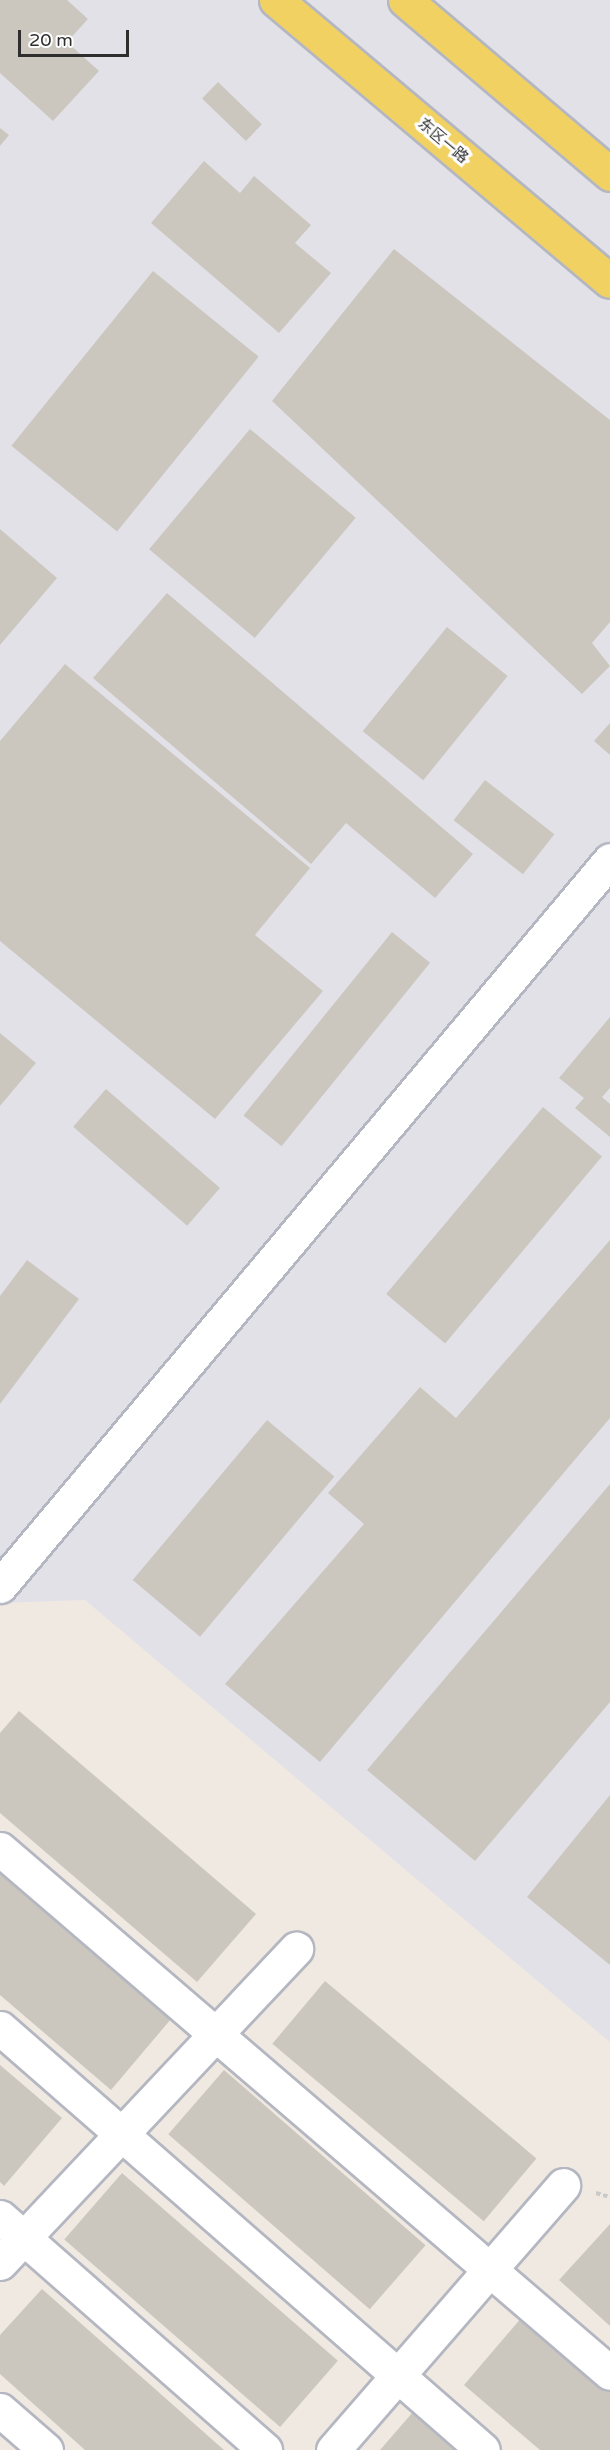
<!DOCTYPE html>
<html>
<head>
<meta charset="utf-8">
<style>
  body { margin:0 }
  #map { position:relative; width:610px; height:2450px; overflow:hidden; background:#efe9e1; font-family:"Varela Round","Noto Sans SC",sans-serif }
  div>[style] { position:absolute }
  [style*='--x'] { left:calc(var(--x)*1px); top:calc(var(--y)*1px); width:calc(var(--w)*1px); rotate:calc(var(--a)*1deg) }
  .industrial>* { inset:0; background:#e3e1e8 }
  .building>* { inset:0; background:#cbc7bf; transform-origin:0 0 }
  .path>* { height:4px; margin-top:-2px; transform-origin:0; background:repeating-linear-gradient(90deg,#c9c9c9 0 4.5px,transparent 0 7.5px) }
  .roads { filter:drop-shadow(2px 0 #b4b7c1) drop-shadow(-2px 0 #b4b7c1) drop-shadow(0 2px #b4b7c1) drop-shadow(0 -2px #b4b7c1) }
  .minor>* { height:33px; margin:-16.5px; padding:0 16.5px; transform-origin:16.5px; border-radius:16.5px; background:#fff }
  .major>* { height:33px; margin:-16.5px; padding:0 16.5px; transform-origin:16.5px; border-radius:16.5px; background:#f2d163 }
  span { translate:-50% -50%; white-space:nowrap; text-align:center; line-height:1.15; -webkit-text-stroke:6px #fff; paint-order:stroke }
  .street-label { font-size:15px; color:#2e2e2e }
  .scale { position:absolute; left:18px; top:30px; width:111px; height:27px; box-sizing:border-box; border:3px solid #2e2e2e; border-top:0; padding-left:8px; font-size:18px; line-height:21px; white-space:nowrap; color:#2e2e2e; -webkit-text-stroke:4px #fff; paint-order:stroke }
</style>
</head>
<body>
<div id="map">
  <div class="industrial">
    <div style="clip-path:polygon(0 0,610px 0,610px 2042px,85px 1600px,0 1603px)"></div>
  </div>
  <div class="building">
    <div style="clip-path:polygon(0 0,67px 0,88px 19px,67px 42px,99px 71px,53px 121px,0 73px)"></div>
    <div style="left:218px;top:82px;width:61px;height:23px;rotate:44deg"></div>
    <div style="clip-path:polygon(0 128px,9px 135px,0 146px)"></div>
    <div style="clip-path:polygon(204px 161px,240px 193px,254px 176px,311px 225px,295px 243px,331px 273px,279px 333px,151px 223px)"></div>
    <div style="clip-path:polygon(394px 249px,610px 420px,610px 622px,592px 643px,610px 666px,582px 694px,272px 401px)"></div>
    <div style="left:153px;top:271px;width:136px;height:225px;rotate:39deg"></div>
    <div style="left:250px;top:429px;width:138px;height:157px;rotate:40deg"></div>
    <div style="clip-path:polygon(0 529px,57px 578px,0 645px)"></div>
    <div style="clip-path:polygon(167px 593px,473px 854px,435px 898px,346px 823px,311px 864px,93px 678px)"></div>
    <div style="left:447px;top:627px;width:78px;height:134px;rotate:39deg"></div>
    <div style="clip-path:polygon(65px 664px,310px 868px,255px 935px,323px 991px,215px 1119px,0 941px,0 741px)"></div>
    <div style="clip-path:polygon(610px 723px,610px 755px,594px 741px)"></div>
    <div style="left:485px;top:780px;width:88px;height:51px;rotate:38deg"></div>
    <div style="left:392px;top:932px;width:49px;height:236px;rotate:39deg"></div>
    <div style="clip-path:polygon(610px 1017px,610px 1088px,602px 1097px,610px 1104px,610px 1137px,575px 1108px,584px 1098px,559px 1078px)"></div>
    <div style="clip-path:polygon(0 1033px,36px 1063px,0 1106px)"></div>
    <div style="left:106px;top:1089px;width:151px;height:50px;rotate:41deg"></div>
    <div style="left:543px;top:1107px;width:77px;height:244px;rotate:40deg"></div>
    <div style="clip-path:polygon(610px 1240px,610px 1418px,320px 1762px,225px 1684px,364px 1524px,328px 1493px,420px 1387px,456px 1418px)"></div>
    <div style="clip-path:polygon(27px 1260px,79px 1299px,0 1404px,0 1296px)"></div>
    <div style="left:267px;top:1420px;width:88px;height:209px;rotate:40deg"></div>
    <div style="clip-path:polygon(610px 1484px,610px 1702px,475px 1861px,367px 1770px)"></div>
    <div style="clip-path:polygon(19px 1711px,256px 1914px,197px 1982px,0 1813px,0 1733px)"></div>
    <div style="clip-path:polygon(610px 1795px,610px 1965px,527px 1897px)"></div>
    <div style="clip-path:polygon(0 1874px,171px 2019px,111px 2090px,0 1995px)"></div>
    <div style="left:325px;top:1981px;width:276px;height:82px;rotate:40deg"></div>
    <div style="clip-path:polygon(0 2065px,62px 2118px,4px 2186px,0 2182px)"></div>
    <div style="left:224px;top:2070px;width:267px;height:85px;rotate:41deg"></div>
    <div style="left:122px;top:2173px;width:286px;height:88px;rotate:41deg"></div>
    <div style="clip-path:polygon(610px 2224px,610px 2326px,559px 2280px)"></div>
    <div style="clip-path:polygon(42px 2289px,224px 2450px,85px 2450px,0 2374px,0 2335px)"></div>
    <div style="clip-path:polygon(522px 2317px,610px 2392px,610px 2450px,540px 2450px,464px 2385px)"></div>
    <div style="clip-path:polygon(413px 2412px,457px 2450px,380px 2450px)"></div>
  </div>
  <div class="path">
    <div style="--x:596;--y:2193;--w:15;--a:16"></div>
  </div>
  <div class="roads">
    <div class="minor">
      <div style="--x:0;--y:1586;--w:948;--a:-49.96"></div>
      <div style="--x:0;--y:1849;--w:804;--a:40.66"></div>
      <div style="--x:0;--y:2028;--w:641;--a:41.14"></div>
      <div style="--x:0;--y:2217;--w:353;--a:41.3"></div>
      <div style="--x:0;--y:2263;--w:432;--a:-46.7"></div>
      <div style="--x:0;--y:2410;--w:61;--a:41"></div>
      <div style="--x:333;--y:2450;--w:351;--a:-49"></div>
    </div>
    <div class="major">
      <div style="--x:276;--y:0;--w:436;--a:40.1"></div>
      <div style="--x:405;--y:0;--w:269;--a:40.3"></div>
    </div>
  </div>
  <div class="street-label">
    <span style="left:443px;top:141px;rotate:40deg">东区一路</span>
  </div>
  <div class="scale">20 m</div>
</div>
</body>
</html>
